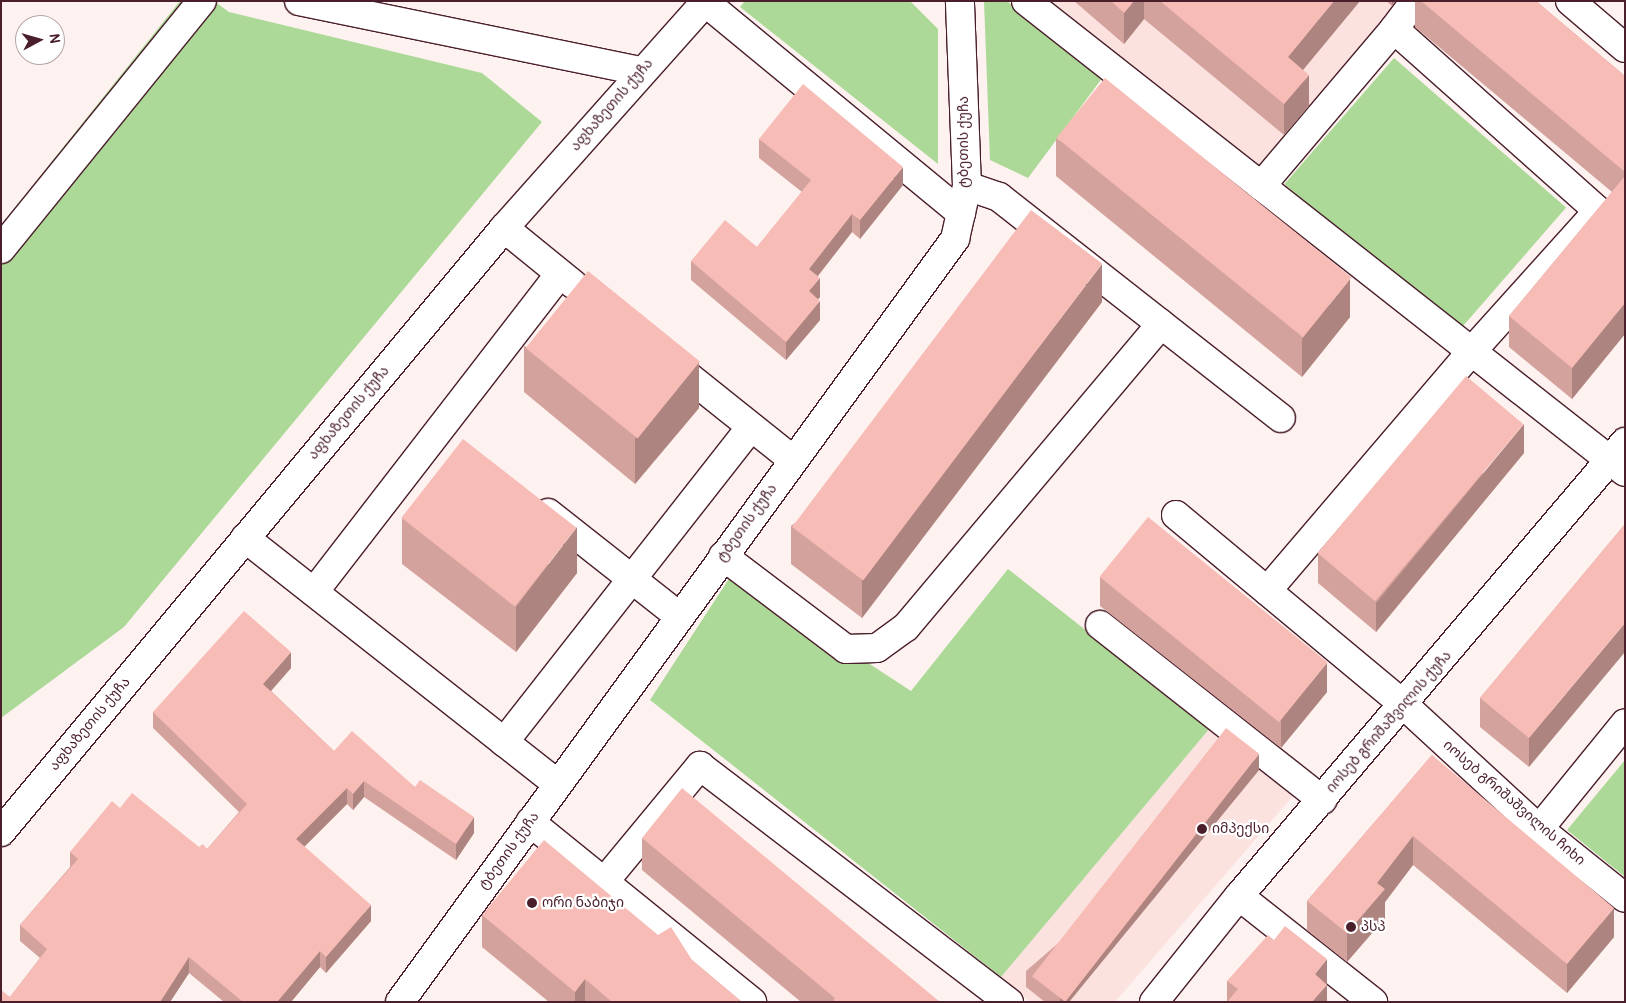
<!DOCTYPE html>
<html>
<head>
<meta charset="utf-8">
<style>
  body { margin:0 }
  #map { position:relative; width:1626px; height:1003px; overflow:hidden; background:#fdf2f0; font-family:Pangolin,"Noto Sans Georgian",sans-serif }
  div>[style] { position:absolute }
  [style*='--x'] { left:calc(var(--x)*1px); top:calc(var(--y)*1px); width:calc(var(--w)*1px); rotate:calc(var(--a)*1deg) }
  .built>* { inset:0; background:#fbe2df }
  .green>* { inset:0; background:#add998; transform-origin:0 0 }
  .roads { filter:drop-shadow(1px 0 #4a1f2b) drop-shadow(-1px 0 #4a1f2b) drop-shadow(0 1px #4a1f2b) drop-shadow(0 -1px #4a1f2b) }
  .minor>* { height:28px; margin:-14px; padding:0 14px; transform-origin:14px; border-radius:14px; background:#fff }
  .wall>* { inset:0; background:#d4a29d }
  .shaded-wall>* { inset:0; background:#ad847f }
  .building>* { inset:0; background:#f7bcb6; transform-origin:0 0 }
  .dots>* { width:14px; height:14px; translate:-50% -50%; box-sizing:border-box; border:2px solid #fff; border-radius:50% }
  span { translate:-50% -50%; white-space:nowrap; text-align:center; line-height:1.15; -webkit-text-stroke:4.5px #fff; paint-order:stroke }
  .street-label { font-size:14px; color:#4a1f2b }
  .poi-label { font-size:14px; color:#4a1f2b }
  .left { translate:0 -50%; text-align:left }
  .frame { position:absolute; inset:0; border:2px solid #4a1f2b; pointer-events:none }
  .north { position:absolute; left:15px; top:15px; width:50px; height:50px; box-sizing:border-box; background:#fff; border:1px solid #b7a5aa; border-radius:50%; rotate:84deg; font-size:14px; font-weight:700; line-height:20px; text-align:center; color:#4a1f2b }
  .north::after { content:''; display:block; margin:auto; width:18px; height:22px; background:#4a1f2b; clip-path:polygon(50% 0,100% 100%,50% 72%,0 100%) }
</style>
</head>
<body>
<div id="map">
  <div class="built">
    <div style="clip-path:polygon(1035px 1px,1403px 1px,1258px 181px)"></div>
    <div style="clip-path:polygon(1210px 728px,1293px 796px,1115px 1002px,1030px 1002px,1001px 977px)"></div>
  </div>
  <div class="green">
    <div style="clip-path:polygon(180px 1px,214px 1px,229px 12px,482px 73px,542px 122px,124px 627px,1px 718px,1px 225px)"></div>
    <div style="clip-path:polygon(745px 1px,910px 1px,938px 29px,938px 164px,740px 7px)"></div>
    <div style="clip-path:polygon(984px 1px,1007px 1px,1103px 77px,1028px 178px,990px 160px)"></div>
    <div style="left:1394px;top:58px;width:228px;height:167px;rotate:41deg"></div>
    <div style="clip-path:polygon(1008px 569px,1210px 728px,1001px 977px,650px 700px,732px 574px,911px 691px)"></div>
    <div style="clip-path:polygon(1625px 760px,1625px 877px,1567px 830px)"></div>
  </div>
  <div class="roads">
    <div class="minor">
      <div style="--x:299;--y:1;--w:349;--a:11.6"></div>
      <div style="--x:1026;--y:1;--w:762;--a:38.18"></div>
      <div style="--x:1570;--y:1;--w:72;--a:40.5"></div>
      <div style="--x:705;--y:2;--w:332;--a:39.5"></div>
      <div style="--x:1394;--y:29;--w:35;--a:-53"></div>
      <div style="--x:967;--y:186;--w:34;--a:19"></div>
      <div style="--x:999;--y:197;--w:358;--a:38.1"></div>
      <div style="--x:1261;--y:186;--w:206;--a:-49.7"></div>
      <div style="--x:1394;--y:29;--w:273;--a:41.7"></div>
      <div style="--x:1598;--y:211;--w:190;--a:132"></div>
      <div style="--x:1471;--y:352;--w:314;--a:130.5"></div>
      <div style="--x:504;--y:228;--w:89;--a:39.1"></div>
      <div style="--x:1;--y:249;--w:319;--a:-51"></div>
      <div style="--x:669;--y:361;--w:159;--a:38.6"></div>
      <div style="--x:548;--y:513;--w:167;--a:38.2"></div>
      <div style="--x:1176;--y:515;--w:297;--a:39.8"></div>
      <div style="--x:1404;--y:705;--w:183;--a:42.6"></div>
      <div style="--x:1539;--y:829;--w:110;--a:38.7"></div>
      <div style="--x:245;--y:538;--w:398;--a:38.2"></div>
      <div style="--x:723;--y:556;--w:154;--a:37.1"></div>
      <div style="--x:846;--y:649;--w:31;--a:-2"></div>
      <div style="--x:877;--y:648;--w:36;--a:-36"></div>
      <div style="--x:906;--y:627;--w:396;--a:-49.9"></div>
      <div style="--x:314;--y:592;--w:402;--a:-52.3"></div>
      <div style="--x:1100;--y:625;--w:283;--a:38.2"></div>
      <div style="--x:504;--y:742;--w:400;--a:-51.9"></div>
      <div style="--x:530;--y:822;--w:286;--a:39"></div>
      <div style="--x:1539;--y:829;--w:136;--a:-50.9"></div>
      <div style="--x:1;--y:832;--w:786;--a:-50.21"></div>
      <div style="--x:504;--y:228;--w:304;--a:-48.3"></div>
      <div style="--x:604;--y:882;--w:151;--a:-50.4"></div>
      <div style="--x:700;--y:766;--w:389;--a:37.4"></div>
      <div style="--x:1239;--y:896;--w:171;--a:38.3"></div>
      <div style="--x:400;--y:1002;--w:944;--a:-53.97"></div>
      <div style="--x:955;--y:239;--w:54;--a:-77.2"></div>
      <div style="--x:967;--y:186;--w:185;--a:-92.2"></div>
      <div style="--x:1154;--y:1002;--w:136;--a:-51.3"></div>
      <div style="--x:1239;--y:896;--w:596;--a:-49.63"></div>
    </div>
  </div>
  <div class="wall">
    <div style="clip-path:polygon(1074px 1px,1360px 1px,1303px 70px,1309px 106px,1284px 135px,1144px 19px,1124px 44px)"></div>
    <div style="clip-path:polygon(1386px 1px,1395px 1px,1392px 6px)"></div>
    <div style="clip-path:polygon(1415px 1px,1536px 1px,1625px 76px,1625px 334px,1572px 399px,1509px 347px,1509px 316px,1612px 192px,1415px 27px)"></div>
    <div style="clip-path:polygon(1056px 138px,1350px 317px,1302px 377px,1056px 176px)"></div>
    <div style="clip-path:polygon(759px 139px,903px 185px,860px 239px,852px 232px,818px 276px,820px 297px,818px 299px,820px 320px,786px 360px,691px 280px,691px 261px,757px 247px,802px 192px,759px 158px)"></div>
    <div style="clip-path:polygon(1102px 302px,862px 618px,791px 564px,791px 526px)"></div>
    <div style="clip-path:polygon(524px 346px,699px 408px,635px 484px,524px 392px)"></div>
    <div style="clip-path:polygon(1524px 453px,1376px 632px,1318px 583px,1318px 554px)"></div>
    <div style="clip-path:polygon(402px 518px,577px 573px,516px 652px,402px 564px)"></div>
    <div style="clip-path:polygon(1625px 524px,1529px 767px,1480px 727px,1480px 698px)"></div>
    <div style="clip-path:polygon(1100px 577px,1327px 692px,1281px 748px,1100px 606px)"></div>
    <div style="clip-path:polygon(291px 668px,271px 691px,334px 751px,415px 787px,474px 833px,456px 860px,364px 797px,353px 810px,347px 804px,304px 847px,371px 921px,326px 973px,320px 967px,291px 1002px,224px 1002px,189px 973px,170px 1002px,1px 1002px,10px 997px,40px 958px,20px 941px,20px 925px,70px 867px,70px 852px,120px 808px,199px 847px,207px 849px,239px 812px,153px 728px,153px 712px)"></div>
    <div style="clip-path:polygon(1432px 755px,1614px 937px,1567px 993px,1413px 865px,1385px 902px,1385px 918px,1347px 962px,1307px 930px,1307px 901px)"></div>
    <div style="clip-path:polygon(1259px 770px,1069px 1002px,1045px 1002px,1026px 987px,1026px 971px)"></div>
    <div style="clip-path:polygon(642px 838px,940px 1002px,801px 1002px,642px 870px)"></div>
    <div style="clip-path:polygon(482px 915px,658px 935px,692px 960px,742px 1002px,549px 1002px,482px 947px)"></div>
    <div style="clip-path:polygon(1227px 981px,1327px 986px,1327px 1002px,1227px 1001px)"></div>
  </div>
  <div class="shaded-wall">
    <div style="clip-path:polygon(1134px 1px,1144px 1px,1144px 19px,1124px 44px,1124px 13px)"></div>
    <div style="clip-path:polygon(1334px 1px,1360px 1px,1288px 88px,1288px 57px)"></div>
    <div style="clip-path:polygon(1392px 1px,1395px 1px,1392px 6px)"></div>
    <div style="clip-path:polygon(1309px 75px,1309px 106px,1284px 135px,1284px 104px)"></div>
    <div style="clip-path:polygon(903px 167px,903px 185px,860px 239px,860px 220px)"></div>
    <div style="clip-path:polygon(852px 214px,852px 232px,809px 287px,809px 269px)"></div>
    <div style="clip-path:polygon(1102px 264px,1102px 302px,862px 618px,862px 580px)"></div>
    <div style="clip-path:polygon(820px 278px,820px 297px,809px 310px,809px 291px)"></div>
    <div style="clip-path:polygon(1350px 279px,1350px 317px,1302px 377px,1302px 339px)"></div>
    <div style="clip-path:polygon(820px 301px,820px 320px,786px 360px,786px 342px)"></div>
    <div style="clip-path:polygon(1625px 303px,1625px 334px,1572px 399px,1572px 368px)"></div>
    <div style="clip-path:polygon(699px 362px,699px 408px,635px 484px,635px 439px)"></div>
    <div style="clip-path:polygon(1524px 424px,1524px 453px,1376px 632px,1376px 603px)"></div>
    <div style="clip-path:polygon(577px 527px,577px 573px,516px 652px,516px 607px)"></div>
    <div style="clip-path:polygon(1625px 623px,1625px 652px,1529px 767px,1529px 738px)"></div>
    <div style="clip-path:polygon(291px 652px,291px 668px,263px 700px,263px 684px)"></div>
    <div style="clip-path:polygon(1327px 663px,1327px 692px,1281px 748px,1281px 719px)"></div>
    <div style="clip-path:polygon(1259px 754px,1259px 770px,1069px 1002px,1060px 1002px,1060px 998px)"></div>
    <div style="clip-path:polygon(364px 781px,364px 797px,353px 810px,353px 794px)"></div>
    <div style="clip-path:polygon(347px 788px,347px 804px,296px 855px,296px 839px)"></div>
    <div style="clip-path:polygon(474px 817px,474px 833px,456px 860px,456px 844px)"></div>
    <div style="clip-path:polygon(1413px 836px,1413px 865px,1385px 902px,1385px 918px,1347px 962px,1347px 933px,1377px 883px)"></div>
    <div style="clip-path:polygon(371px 905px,371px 921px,326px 973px,326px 957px)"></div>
    <div style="clip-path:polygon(1614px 908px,1614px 937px,1567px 993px,1567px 964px)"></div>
    <div style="clip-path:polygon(320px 951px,320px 967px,291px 1002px,277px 1002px)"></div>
    <div style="clip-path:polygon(189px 957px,189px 973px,170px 1002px,160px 1002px)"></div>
    <div style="clip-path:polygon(1327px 959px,1327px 1002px,1312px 1002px,1315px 974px)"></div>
    <div style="clip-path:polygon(585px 979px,585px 1002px,575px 1002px,575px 992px)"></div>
  </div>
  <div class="building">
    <div style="clip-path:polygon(1111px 1px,1134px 1px,1124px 13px)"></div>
    <div style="clip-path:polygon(1160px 1px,1334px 1px,1288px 57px,1309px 75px,1284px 104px)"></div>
    <div style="clip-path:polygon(1421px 1px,1536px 1px,1625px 76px,1625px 172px)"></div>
    <div style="left:1105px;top:78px;width:317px;height:77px;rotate:39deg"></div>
    <div style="clip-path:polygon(803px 84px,903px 167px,860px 220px,852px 214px,809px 269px,820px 278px,809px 291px,820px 301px,786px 342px,691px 261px,725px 220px,757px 247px,811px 180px,759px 139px)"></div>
    <div style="clip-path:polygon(1625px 176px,1625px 303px,1572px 368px,1509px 316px)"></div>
    <div style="left:1031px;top:210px;width:89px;height:397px;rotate:37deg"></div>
    <div style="left:588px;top:271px;width:144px;height:99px;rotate:39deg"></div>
    <div style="left:1466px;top:376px;width:75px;height:231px;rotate:40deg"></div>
    <div style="left:463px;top:439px;width:144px;height:100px;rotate:38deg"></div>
    <div style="left:1148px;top:517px;width:231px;height:77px;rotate:39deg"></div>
    <div style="clip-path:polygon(1625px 524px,1625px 623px,1529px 738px,1480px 698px)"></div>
    <div style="clip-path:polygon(244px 611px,291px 652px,263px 684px,334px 751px,352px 731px,415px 787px,420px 780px,474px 817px,456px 844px,364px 781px,353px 794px,347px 788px,296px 839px,371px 905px,326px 957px,320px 951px,277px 1002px,243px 1002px,189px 957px,160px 1002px,1px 1002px,1px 990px,10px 997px,47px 949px,20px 925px,78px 859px,70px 852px,112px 801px,120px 808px,132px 793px,199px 847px,203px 844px,207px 849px,247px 804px,153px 712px)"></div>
    <div style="left:1226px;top:728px;width:42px;height:315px;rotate:38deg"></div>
    <div style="clip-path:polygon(1432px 755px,1614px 908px,1567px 964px,1413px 836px,1377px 883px,1385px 889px,1347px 933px,1307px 901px)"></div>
    <div style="clip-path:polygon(682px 788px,940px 1002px,833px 1002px,835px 998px,642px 838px)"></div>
    <div style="clip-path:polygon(544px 840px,658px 935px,671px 927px,692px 960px,742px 1002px,612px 1002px,585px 979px,575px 992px,482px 915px)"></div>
    <div style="clip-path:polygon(1285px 926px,1327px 959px,1315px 974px,1327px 985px,1312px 1002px,1227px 1002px,1238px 989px,1227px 981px,1268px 935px,1274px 940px)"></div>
  </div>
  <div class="dots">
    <div style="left:1202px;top:829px;background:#4a1f2b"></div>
    <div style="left:532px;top:903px;background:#4a1f2b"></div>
    <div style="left:1351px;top:927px;background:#4a1f2b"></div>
  </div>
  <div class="street-label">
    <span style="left:612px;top:105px;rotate:-49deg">აფხაზეთის ქუჩა</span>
    <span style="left:964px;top:142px;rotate:-90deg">ტბეთის ქუჩა</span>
    <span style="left:349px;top:413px;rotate:-50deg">აფხაზეთის ქუჩა</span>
    <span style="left:747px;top:523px;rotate:-54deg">ტბეთის ქუჩა</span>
    <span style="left:1389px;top:722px;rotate:-49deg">იოსებ გრიშაშვილის ქუჩა</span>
    <span style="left:90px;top:724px;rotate:-50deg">აფხაზეთის ქუჩა</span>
    <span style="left:1514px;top:803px;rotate:41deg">იოსებ გრიშაშვილის ჩიხი</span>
    <span style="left:509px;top:851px;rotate:-54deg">ტბეთის ქუჩა</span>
  </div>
  <div class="poi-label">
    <span class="left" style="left:1212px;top:829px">იმპექსი</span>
    <span class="left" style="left:542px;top:903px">ორი ნაბიჯი</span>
    <span class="left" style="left:1361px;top:927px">პსპ</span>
  </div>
  <div class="frame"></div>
  <div class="north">N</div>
</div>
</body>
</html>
